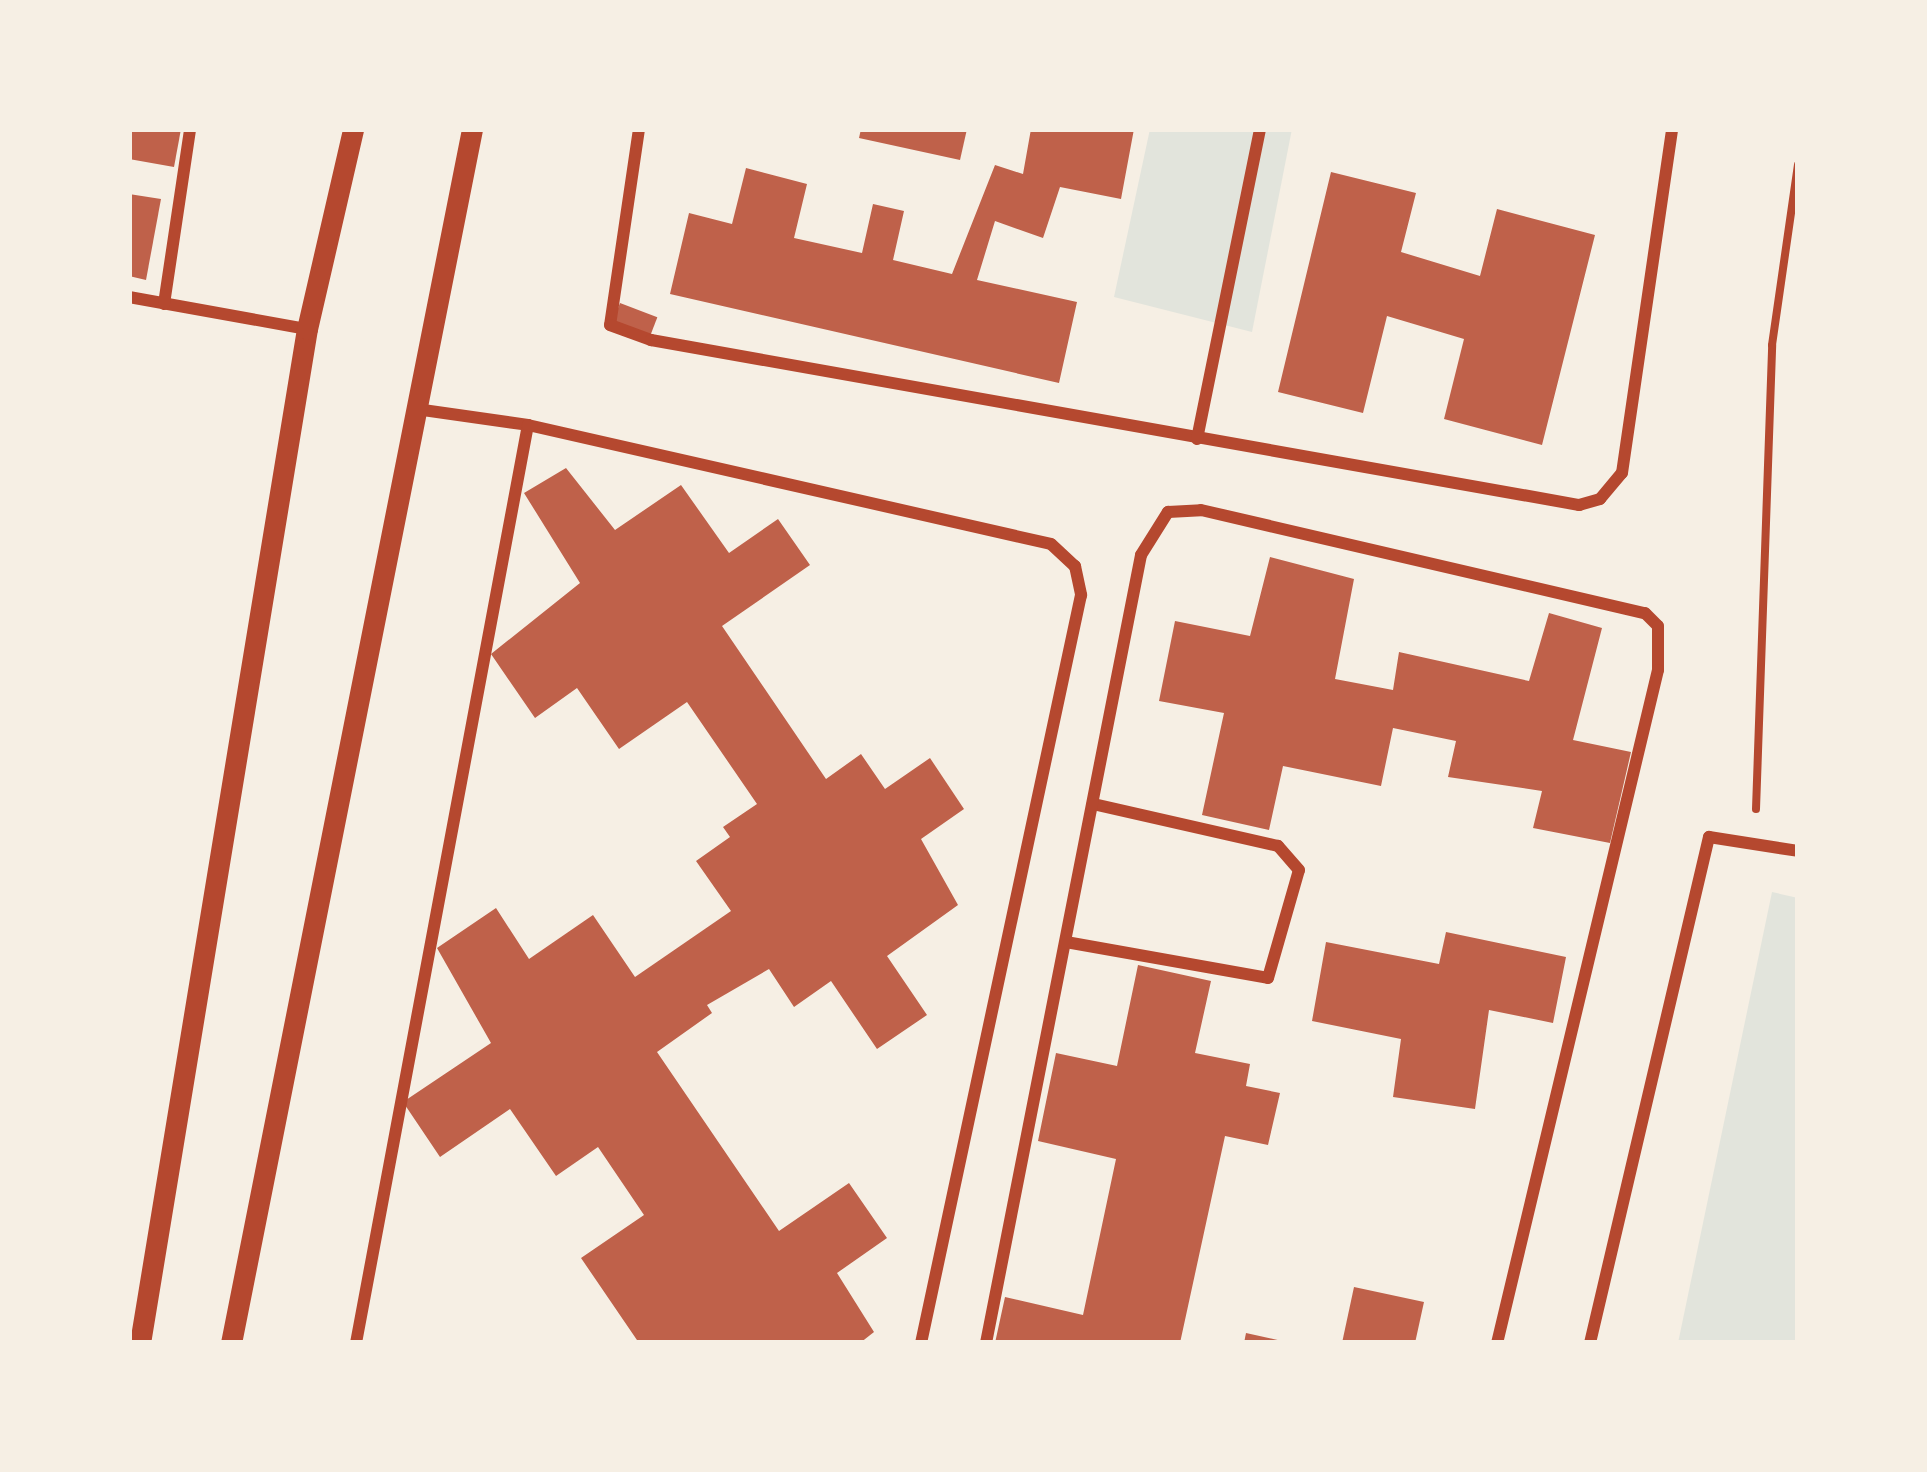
<!DOCTYPE html>
<html>
<head>
<meta charset="utf-8">
<style>
  body { margin:0 }
  #map { position:relative; width:1927px; height:1472px; overflow:hidden; background:#f6efe4; font-family:Poppins,sans-serif }
  div>[style] { position:absolute }
  [style*='--x'] { left:calc(var(--x)*1px); top:calc(var(--y)*1px); width:calc(var(--w)*1px); rotate:calc(var(--a)*1deg) }
  .green>* { inset:0; background:#e2e4dc }
  .building>* { inset:0; background:#bf614a; transform-origin:0 0 }
  .path>* { height:8px; margin:-4px; padding:0 4px; transform-origin:4px; border-radius:4px; background:#b5482f }
  .minor>* { height:12px; margin:-6px; padding:0 6px; transform-origin:6px; border-radius:6px; background:#b5482f }
  .tertiary>* { height:21px; margin:-10.5px; padding:0 10.5px; transform-origin:10.5px; border-radius:10.5px; background:#b5482f }
  span { translate:-50% -50%; white-space:nowrap; text-align:center; line-height:1.15; -webkit-text-stroke:12px #f6efe4; paint-order:stroke }
  .frame { position:absolute; inset:0; border:132px solid #f6efe4; pointer-events:none }
</style>
</head>
<body>
<div id="map">
  <div class="green">
    <div style="clip-path:polygon(1150px 129px,1292px 129px,1252px 332px,1114px 297px)"></div>
    <div style="clip-path:polygon(1772px 892px,1798px 898px,1798px 1343px,1678px 1343px)"></div>
  </div>
  <div class="building">
    <div style="clip-path:polygon(129px 129px,181px 129px,174px 167px,129px 159px)"></div>
    <div style="clip-path:polygon(861px 129px,967px 129px,960px 160px,859px 138px)"></div>
    <div style="clip-path:polygon(1031px 129px,1134px 129px,1121px 199px,1060px 187px,1043px 238px,995px 221px,977px 280px,1077px 302px,1059px 383px,670px 294px,689px 213px,732px 224px,746px 168px,807px 184px,794px 238px,862px 253px,873px 204px,904px 211px,893px 260px,952px 274px,995px 165px,1023px 174px)"></div>
    <div style="clip-path:polygon(1331px 172px,1416px 193px,1401px 252px,1480px 276px,1497px 209px,1595px 235px,1542px 445px,1444px 419px,1464px 339px,1387px 316px,1363px 413px,1278px 392px)"></div>
    <div style="clip-path:polygon(129px 194px,161px 199px,146px 280px,129px 276px)"></div>
    <div style="left:620px;top:303px;width:40px;height:22px;rotate:21deg"></div>
    <div style="clip-path:polygon(566px 468px,615px 530px,681px 485px,729px 553px,778px 519px,810px 565px,722px 626px,826px 779px,861px 754px,885px 789px,930px 758px,964px 809px,921px 839px,958px 905px,887px 956px,927px 1015px,877px 1049px,831px 981px,794px 1007px,769px 969px,707px 1005px,712px 1013px,657px 1052px,779px 1231px,849px 1183px,887px 1238px,837px 1273px,874px 1332px,860px 1343px,639px 1343px,581px 1258px,644px 1215px,598px 1147px,556px 1176px,510px 1109px,440px 1157px,403px 1102px,491px 1043px,437px 948px,496px 908px,529px 959px,593px 915px,635px 977px,731px 911px,696px 861px,730px 837px,723px 827px,757px 804px,687px 702px,619px 749px,577px 688px,535px 718px,491px 654px,580px 583px,524px 493px)"></div>
    <div style="clip-path:polygon(1270px 557px,1354px 579px,1335px 679px,1393px 690px,1399px 652px,1529px 681px,1549px 613px,1602px 628px,1573px 740px,1631px 752px,1610px 843px,1533px 828px,1542px 791px,1448px 777px,1456px 741px,1393px 728px,1381px 786px,1283px 766px,1269px 830px,1202px 815px,1224px 713px,1159px 701px,1175px 621px,1250px 636px)"></div>
    <div style="clip-path:polygon(1446px 932px,1566px 957px,1553px 1023px,1489px 1010px,1475px 1109px,1393px 1097px,1401px 1039px,1312px 1021px,1326px 942px,1439px 964px)"></div>
    <div style="clip-path:polygon(1138px 965px,1211px 981px,1195px 1053px,1250px 1064px,1246px 1086px,1280px 1093px,1268px 1145px,1225px 1136px,1180px 1343px,995px 1343px,1005px 1297px,1083px 1315px,1116px 1159px,1038px 1141px,1056px 1053px,1117px 1066px)"></div>
    <div style="clip-path:polygon(1354px 1287px,1424px 1302px,1415px 1343px,1342px 1343px)"></div>
    <div style="clip-path:polygon(1246px 1333px,1282px 1341px,1282px 1343px,1244px 1343px)"></div>
  </div>
  <div class="path">
    <div style="--x:1756;--y:809;--w:464;--a:-88"></div>
    <div style="--x:1772;--y:345;--w:182;--a:-81.8"></div>
  </div>
  <div class="minor">
    <div style="--x:639;--y:129;--w:198;--a:98.4"></div>
    <div style="--x:610;--y:325;--w:44;--a:20.1"></div>
    <div style="--x:651;--y:340;--w:943;--a:10.08"></div>
    <div style="--x:1579;--y:505;--w:22;--a:-16"></div>
    <div style="--x:1600;--y:499;--w:34;--a:-50"></div>
    <div style="--x:1622;--y:473;--w:348;--a:-81.7"></div>
    <div style="--x:129;--y:297;--w:181;--a:10.2"></div>
    <div style="--x:164;--y:304;--w:177;--a:-81.5"></div>
    <div style="--x:416;--y:409;--w:113;--a:8.1"></div>
    <div style="--x:1197;--y:439;--w:316;--a:-78.5"></div>
    <div style="--x:1066;--y:942;--w:205;--a:10.1"></div>
    <div style="--x:1268;--y:978;--w:112;--a:-74"></div>
    <div style="--x:1299;--y:870;--w:32;--a:-131"></div>
    <div style="--x:1278;--y:846;--w:190;--a:-167.2"></div>
    <div style="--x:356;--y:1343;--w:934;--a:-79.39"></div>
    <div style="--x:528;--y:425;--w:536;--a:12.82"></div>
    <div style="--x:1051;--y:544;--w:33;--a:43"></div>
    <div style="--x:1075;--y:566;--w:30;--a:78"></div>
    <div style="--x:1081;--y:595;--w:765;--a:102.07"></div>
    <div style="--x:986;--y:1343;--w:803;--a:-78.87"></div>
    <div style="--x:1141;--y:555;--w:51;--a:-57.9"></div>
    <div style="--x:1168;--y:512;--w:33;--a:-3"></div>
    <div style="--x:1201;--y:510;--w:456;--a:13.1"></div>
    <div style="--x:1645;--y:613;--w:18;--a:45"></div>
    <div style="--x:1658;--y:626;--w:44;--a:90"></div>
    <div style="--x:1658;--y:670;--w:692;--a:103.45"></div>
    <div style="--x:1590;--y:1343;--w:520;--a:-76.77"></div>
    <div style="--x:1709;--y:837;--w:90;--a:8.9"></div>
  </div>
  <div class="tertiary">
    <div style="--x:140;--y:1343;--w:1028;--a:-80.65"></div>
    <div style="--x:307;--y:329;--w:205;--a:-77"></div>
    <div style="--x:231;--y:1343;--w:1238;--a:-78.77"></div>
  </div>
  <div class="frame"></div>
</div>
</body>
</html>
